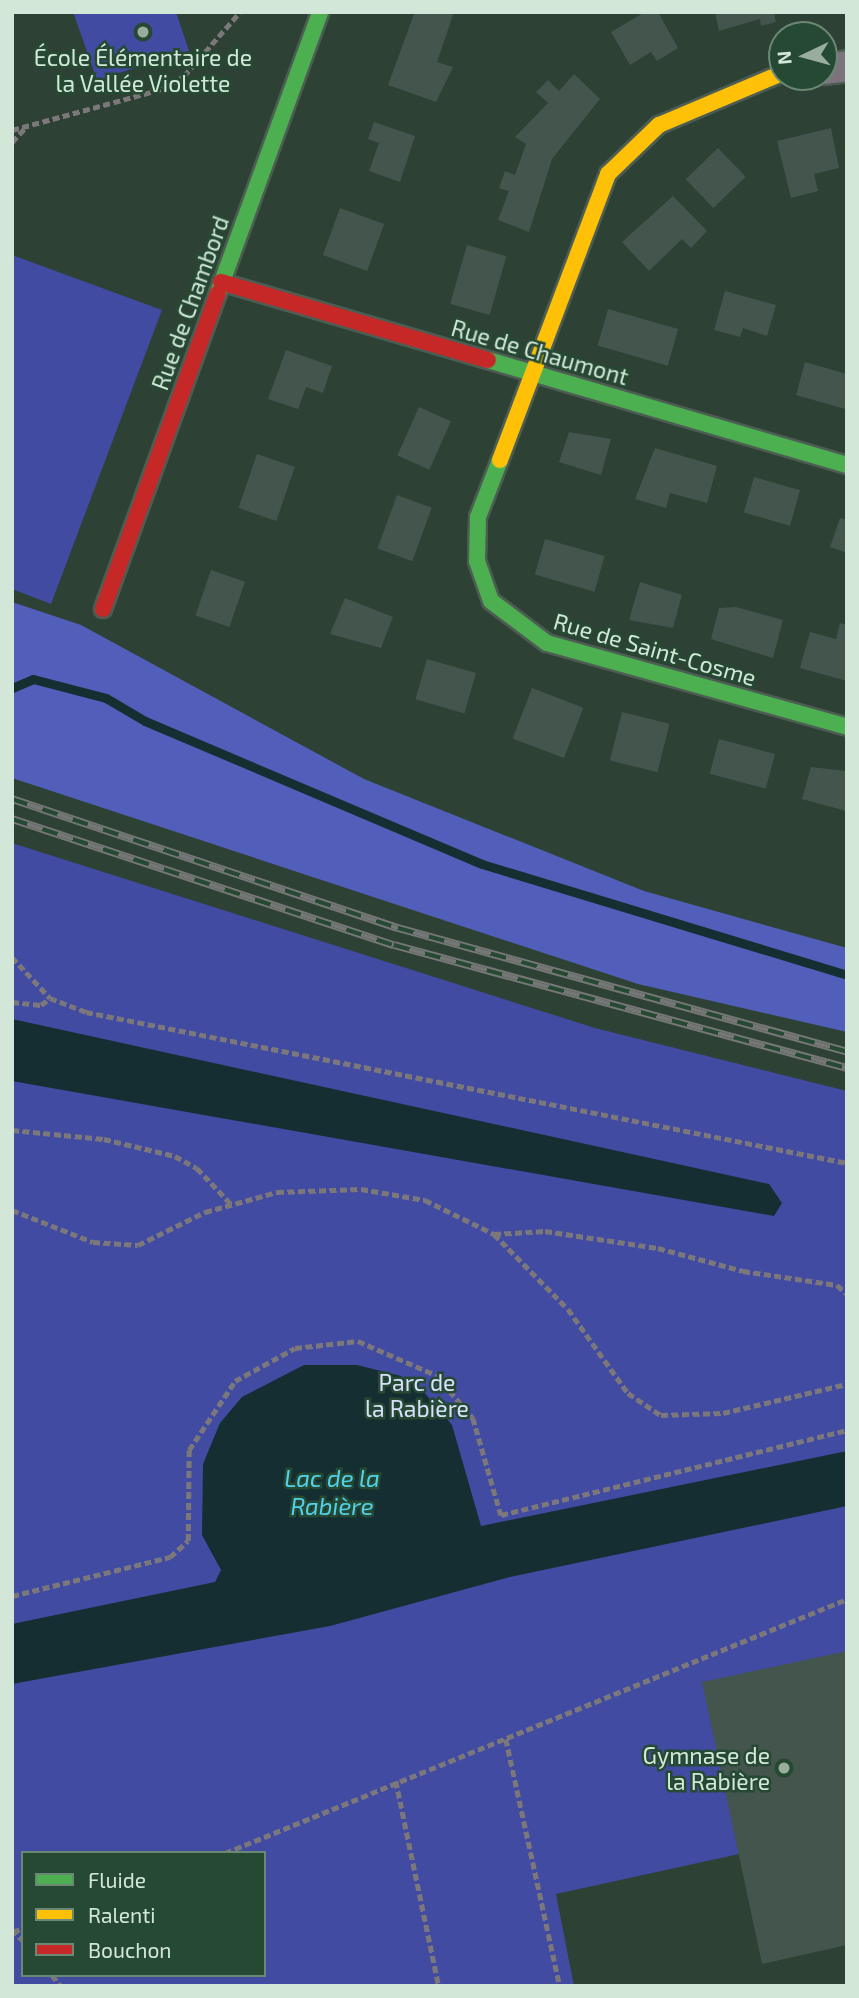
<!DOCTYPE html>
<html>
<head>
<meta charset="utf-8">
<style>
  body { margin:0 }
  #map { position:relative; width:859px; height:1998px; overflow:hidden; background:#2d4134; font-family:"Exo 2",sans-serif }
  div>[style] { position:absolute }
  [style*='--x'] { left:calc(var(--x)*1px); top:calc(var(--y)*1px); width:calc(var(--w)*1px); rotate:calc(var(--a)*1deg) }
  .green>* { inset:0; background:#414ba2 }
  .forest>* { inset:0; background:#525fba }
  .water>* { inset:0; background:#152e32 }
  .stream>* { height:9px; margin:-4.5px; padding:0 4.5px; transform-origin:4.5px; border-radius:4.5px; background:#152e32 }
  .building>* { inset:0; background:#44554d; transform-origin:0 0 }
  .path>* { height:4.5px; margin-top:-2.25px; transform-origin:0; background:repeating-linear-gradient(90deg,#7c777b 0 7px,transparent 0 10.5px) }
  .roads { filter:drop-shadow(2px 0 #4d5d53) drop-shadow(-2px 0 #4d5d53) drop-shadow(0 2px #4d5d53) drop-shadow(0 -2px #4d5d53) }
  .street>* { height:30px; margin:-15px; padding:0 15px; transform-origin:15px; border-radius:15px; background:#7d737c }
  .fast>* { height:16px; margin:-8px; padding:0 8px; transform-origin:8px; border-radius:8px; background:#4caf50 }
  .slow>* { height:16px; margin:-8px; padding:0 8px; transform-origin:8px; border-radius:8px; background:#ffc107 }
  .jam>* { height:16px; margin:-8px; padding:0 8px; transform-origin:8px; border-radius:8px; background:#c62828 }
  .rail>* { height:8px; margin-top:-4px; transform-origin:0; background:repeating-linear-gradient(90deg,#254932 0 16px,#747775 0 32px); box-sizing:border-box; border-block:2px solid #747775 }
  .dots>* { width:19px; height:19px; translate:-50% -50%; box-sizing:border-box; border:4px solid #254932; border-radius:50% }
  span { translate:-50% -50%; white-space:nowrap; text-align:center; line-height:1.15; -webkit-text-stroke:5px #254932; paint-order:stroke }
  .poi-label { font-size:23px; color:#d3e7d9 }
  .right { translate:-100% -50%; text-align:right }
  .street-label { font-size:23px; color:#d3e7d9 }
  .park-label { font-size:23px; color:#d9e0fc }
  .water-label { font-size:24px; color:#52d1ec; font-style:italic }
  .frame { position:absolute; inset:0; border:14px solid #d3e7d9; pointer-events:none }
  .legend { position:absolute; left:21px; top:1851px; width:245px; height:126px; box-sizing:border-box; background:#254932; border:2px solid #6b8875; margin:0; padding:9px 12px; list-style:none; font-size:21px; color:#d3e7d9 }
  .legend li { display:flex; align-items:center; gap:14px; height:35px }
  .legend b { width:35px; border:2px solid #6b8875 }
  .north { position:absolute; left:768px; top:21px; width:70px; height:70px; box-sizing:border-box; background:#254932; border:2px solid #6b8875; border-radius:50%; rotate:265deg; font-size:19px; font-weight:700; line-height:28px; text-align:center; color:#d3e7d9 }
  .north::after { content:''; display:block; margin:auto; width:24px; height:32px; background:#99ad9f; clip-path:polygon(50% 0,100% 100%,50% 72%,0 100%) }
</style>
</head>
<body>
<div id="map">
  <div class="green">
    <div style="clip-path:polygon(73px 12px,176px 12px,189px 51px,97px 80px)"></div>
    <div style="clip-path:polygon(12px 255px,162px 310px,51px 604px,12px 589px)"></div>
    <div style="clip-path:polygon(evenodd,12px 843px,595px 1028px,847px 1091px,847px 1651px,739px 1854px,556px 1894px,574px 1986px,12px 1986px,12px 843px,23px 1853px,264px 1853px,264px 1975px,23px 1975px,23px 1853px)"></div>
  </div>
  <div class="forest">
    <div style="clip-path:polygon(12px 602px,81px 625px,364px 779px,644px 891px,847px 948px,847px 1032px,638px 984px,12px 778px)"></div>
  </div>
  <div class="water">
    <div style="clip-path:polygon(12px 1019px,769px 1184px,782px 1203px,774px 1216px,12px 1081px)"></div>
    <div style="clip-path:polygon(304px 1365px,357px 1365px,401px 1376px,424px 1392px,452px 1425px,481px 1526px,847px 1451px,847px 1506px,510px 1577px,330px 1626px,12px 1684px,12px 1624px,215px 1582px,221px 1570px,202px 1535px,203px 1464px,220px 1423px,242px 1397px)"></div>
  </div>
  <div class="stream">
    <div style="--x:12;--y:688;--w:23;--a:-23"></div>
    <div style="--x:33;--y:679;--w:75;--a:14.6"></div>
    <div style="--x:106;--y:698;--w:45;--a:30.5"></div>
    <div style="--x:145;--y:721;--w:366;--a:23"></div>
    <div style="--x:482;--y:864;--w:382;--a:16.9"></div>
  </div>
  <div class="building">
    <div style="clip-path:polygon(425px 12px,454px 12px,437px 62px,453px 67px,436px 102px,388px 85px,414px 14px)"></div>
    <div style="clip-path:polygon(645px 12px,658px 12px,678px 48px,657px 61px,651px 52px,630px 65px,611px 32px)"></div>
    <div style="clip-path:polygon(715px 12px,774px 12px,776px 22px,761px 26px,760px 19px,719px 31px)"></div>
    <div style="clip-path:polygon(574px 74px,600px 99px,552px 159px,529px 232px,498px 220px,509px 191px,499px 188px,505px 171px,515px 175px,526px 144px,515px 137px,548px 103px,536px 92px,548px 80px,559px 91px)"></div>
    <div style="clip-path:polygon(374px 122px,415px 136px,400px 182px,369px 171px,379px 143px,368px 139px)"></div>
    <div style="clip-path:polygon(831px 128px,839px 168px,814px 174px,818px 191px,791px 198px,777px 141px)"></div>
    <div style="left:718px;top:148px;width:40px;height:45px;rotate:46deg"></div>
    <div style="clip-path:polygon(673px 196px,707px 231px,691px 248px,682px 239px,649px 271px,622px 242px)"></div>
    <div style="left:340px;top:208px;width:47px;height:50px;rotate:20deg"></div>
    <div style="left:467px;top:245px;width:41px;height:61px;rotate:16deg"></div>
    <div style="clip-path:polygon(725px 291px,776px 305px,767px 336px,743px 328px,740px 337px,714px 330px)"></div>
    <div style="left:608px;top:309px;width:73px;height:38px;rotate:16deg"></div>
    <div style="clip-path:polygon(286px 350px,332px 366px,323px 393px,306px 387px,298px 409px,268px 399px)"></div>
    <div style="clip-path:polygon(805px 362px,847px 374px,845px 409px,796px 395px)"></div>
    <div style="left:419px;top:407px;width:35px;height:53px;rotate:24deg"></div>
    <div style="clip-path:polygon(569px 432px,611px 439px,601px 475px,559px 462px)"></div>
    <div style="clip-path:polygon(655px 448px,717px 466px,707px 503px,670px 493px,666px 508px,635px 499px)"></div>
    <div style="left:257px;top:454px;width:40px;height:57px;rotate:19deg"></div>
    <div style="left:754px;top:477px;width:48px;height:37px;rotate:16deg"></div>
    <div style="left:397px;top:495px;width:37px;height:57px;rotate:20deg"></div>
    <div style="clip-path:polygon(840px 518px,847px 520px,847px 553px,830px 547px)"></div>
    <div style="left:545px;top:539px;width:62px;height:37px;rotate:16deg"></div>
    <div style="left:211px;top:570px;width:36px;height:48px;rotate:19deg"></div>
    <div style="clip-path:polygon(640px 582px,682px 595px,673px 628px,629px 620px)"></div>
    <div style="clip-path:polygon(345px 598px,393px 617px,381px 648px,330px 634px)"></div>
    <div style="clip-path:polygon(736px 607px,783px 620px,773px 658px,711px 639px,719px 608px)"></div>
    <div style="clip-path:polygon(840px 623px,847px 625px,847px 681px,800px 668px,810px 632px,836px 639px)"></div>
    <div style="left:427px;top:659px;width:51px;height:42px;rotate:16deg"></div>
    <div style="left:532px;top:688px;width:55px;height:54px;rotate:21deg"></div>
    <div style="left:622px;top:712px;width:49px;height:50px;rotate:14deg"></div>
    <div style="left:719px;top:739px;width:58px;height:36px;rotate:15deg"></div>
    <div style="clip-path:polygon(811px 767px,847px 771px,846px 811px,802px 799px)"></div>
    <div style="clip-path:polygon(847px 1651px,847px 1945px,762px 1964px,702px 1682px)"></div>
  </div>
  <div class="path">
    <div style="--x:12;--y:130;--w:156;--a:-15.3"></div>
    <div style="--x:162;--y:89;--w:26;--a:-31"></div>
    <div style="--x:184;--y:76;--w:85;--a:-48.8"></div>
    <div style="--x:12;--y:142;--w:21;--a:-47"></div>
    <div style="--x:12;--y:957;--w:56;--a:47.2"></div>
    <div style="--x:50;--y:998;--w:39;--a:21"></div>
    <div style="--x:86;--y:1012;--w:776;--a:11.22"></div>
    <div style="--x:12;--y:1002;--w:29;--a:6"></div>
    <div style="--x:41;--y:1005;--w:11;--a:-38"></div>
    <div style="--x:12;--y:1130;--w:92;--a:5.6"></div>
    <div style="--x:104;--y:1139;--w:73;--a:13.5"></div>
    <div style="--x:175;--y:1156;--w:25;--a:29"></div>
    <div style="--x:197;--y:1168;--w:50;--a:46.6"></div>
    <div style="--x:12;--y:1210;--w:87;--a:21.6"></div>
    <div style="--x:93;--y:1242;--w:45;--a:3.8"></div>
    <div style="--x:138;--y:1245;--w:75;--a:-26.2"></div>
    <div style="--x:205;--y:1212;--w:75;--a:-15.5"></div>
    <div style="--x:277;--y:1192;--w:84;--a:-2"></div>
    <div style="--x:361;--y:1189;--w:65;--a:9.8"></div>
    <div style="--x:425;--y:1200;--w:77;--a:26.2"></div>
    <div style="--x:494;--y:1234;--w:105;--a:45.4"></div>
    <div style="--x:568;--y:1309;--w:103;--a:54.5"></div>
    <div style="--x:628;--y:1393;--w:40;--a:34"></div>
    <div style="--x:661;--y:1415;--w:62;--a:-1.8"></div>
    <div style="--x:723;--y:1413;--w:127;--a:-13.2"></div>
    <div style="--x:494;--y:1234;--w:51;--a:-3.4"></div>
    <div style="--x:545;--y:1231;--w:114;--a:8.6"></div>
    <div style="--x:658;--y:1248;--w:88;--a:15.1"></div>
    <div style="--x:743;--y:1271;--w:95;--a:8.5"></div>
    <div style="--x:837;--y:1285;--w:13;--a:42"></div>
    <div style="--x:12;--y:1596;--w:163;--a:-13.9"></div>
    <div style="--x:170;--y:1557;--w:24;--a:-42"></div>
    <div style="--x:188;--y:1541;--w:91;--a:-89.4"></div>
    <div style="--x:189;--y:1450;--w:83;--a:-56.3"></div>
    <div style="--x:235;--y:1381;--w:68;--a:-28.8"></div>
    <div style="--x:295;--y:1348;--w:63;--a:-6.3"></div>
    <div style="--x:358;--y:1341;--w:85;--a:23.6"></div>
    <div style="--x:436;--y:1375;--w:57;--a:49.3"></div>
    <div style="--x:473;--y:1418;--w:101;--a:73.9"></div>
    <div style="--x:501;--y:1515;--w:356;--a:-13.8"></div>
    <div style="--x:506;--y:1739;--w:253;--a:77.7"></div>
    <div style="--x:396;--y:1781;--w:209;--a:78.2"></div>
    <div style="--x:225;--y:1853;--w:672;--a:-22.21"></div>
    <div style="--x:12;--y:1929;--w:16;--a:47"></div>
    <div style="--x:13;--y:1932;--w:11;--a:-22"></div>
    <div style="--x:52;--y:1975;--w:14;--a:51"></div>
  </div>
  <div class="roads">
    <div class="street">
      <div style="--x:824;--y:69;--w:23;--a:-7"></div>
    </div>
    <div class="fast">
      <div style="--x:218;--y:293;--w:299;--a:-70"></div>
      <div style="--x:488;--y:360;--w:374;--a:16.3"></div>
      <div style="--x:500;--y:460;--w:61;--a:111.1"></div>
      <div style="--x:478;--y:517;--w:44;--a:91.3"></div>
      <div style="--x:477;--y:561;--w:42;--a:70.7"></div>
      <div style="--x:491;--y:601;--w:70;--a:36.9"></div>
      <div style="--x:547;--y:643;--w:312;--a:15.6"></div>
    </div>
    <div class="slow">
      <div style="--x:500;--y:460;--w:306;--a:-69.3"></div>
      <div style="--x:608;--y:174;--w:71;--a:-43.9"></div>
      <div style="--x:659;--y:125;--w:134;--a:-22.9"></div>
    </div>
    <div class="jam">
      <div style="--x:221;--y:282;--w:278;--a:16.3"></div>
      <div style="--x:103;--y:609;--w:336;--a:-70"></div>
    </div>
  </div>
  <div class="rail">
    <div style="--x:12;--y:799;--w:407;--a:18.5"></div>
    <div style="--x:398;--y:928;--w:466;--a:15.4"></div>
    <div style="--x:12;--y:819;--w:402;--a:18.3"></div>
    <div style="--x:394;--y:945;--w:469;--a:15.2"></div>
  </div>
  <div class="dots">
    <div style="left:143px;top:32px;background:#99ad9f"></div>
    <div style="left:784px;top:1768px;background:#99ad9f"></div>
  </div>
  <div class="poi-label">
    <span style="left:143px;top:70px">École Élémentaire de<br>la Vallée Violette</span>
    <span class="right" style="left:770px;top:1768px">Gymnase de<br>la Rabière</span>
  </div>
  <div class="street-label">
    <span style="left:190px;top:303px;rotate:-70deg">Rue de Chambord</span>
    <span style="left:540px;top:352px;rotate:16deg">Rue de Chaumont</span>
    <span style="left:655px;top:649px;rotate:16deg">Rue de Saint-Cosme</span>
  </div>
  <div class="park-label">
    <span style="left:417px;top:1395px">Parc de<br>la Rabière</span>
  </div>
  <div class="water-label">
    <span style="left:332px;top:1492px">Lac de la<br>Rabière</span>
  </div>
  <div class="frame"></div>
  <ul class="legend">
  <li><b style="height:9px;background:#4caf50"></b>Fluide</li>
  <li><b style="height:9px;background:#ffc107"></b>Ralenti</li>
  <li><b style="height:9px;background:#c62828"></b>Bouchon</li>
  </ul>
  <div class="north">N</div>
</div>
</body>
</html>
